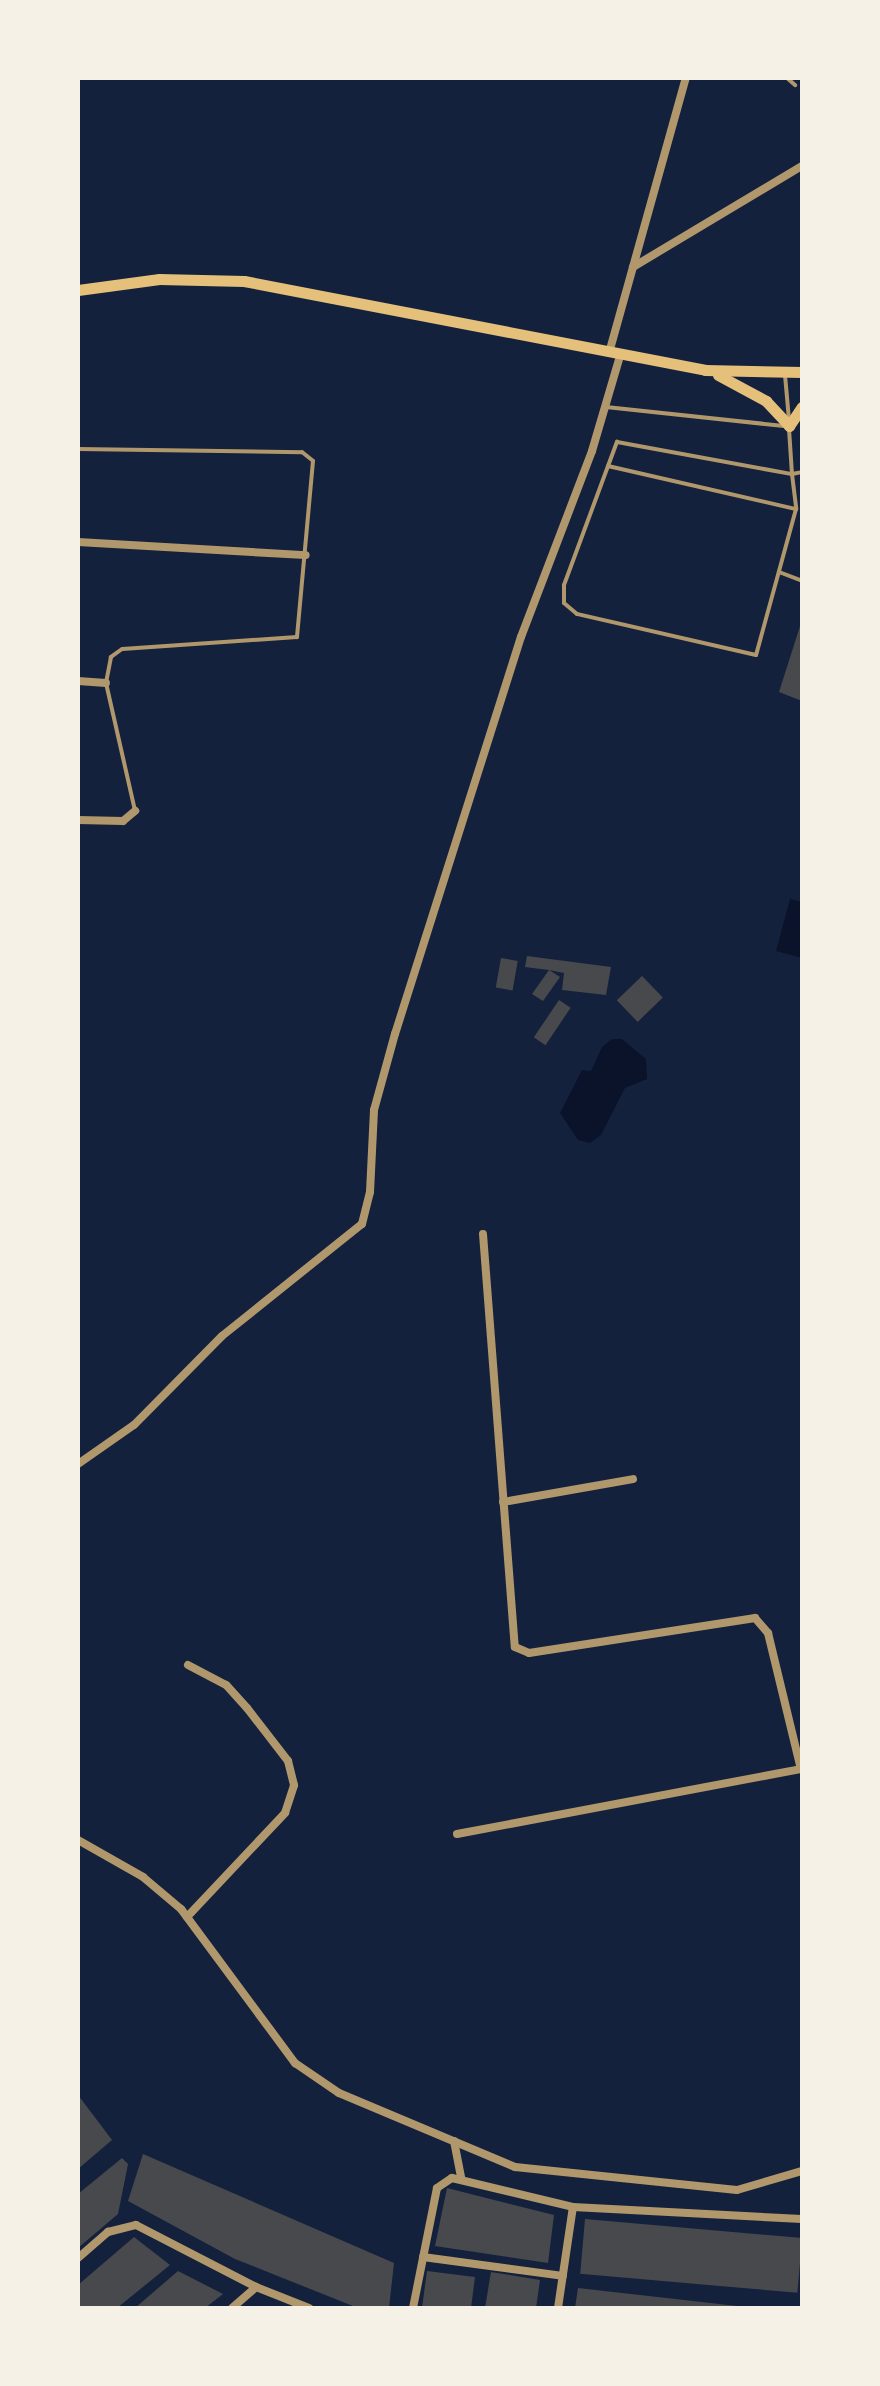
<!DOCTYPE html>
<html>
<head>
<meta charset="utf-8">
<style>
  body { margin:0 }
  #map { position:relative; width:880px; height:2386px; overflow:hidden; background:#14213d; font-family:"Libre Baskerville",serif }
  div>[style] { position:absolute }
  [style*='--x'] { left:calc(var(--x)*1px); top:calc(var(--y)*1px); width:calc(var(--w)*1px); rotate:calc(var(--a)*1deg) }
  .water>* { inset:0; background:#0b132b }
  .building>* { inset:0; background:#48494c; transform-origin:0 0 }
  .service>* { height:4px; margin:-2px; padding:0 2px; transform-origin:2px; border-radius:2px; background:#b1986c }
  .minor>* { height:8px; margin:-4px; padding:0 4px; transform-origin:4px; border-radius:4px; background:#b1986c }
  .secondary>* { height:11px; margin:-5.5px; padding:0 5.5px; transform-origin:5.5px; border-radius:5.5px; background:#e5c07b }
  span { translate:-50% -50%; white-space:nowrap; text-align:center; line-height:1.15; -webkit-text-stroke:8px #f6f1e7; paint-order:stroke }
  .frame { position:absolute; inset:0; border:80px solid #f6f1e7; pointer-events:none }
</style>
</head>
<body>
<div id="map">
  <div class="water">
    <div style="clip-path:polygon(790px 899px,802px 902px,802px 958px,776px 951px)"></div>
    <div style="clip-path:polygon(612px 1039px,622px 1039px,646px 1059px,647px 1079px,625px 1088px,601px 1135px,590px 1143px,578px 1140px,560px 1113px,582px 1070px,591px 1071px,602px 1047px)"></div>
  </div>
  <div class="building">
    <div style="clip-path:polygon(801px 623px,802px 623px,802px 701px,779px 692px)"></div>
    <div style="clip-path:polygon(527px 956px,611px 967px,606px 995px,562px 990px,564px 973px,549px 970px,560px 977px,543px 1001px,532px 994px,549px 970px,525px 967px)"></div>
    <div style="left:501px;top:958px;width:17px;height:30px;rotate:10deg"></div>
    <div style="left:642px;top:976px;width:30px;height:35px;rotate:46deg"></div>
    <div style="left:559px;top:1000px;width:14px;height:45px;rotate:34deg"></div>
    <div style="clip-path:polygon(78px 2095px,112px 2140px,78px 2169px)"></div>
    <div style="clip-path:polygon(143px 2154px,394px 2263px,389px 2308px,358px 2308px,235px 2259px,128px 2201px)"></div>
    <div style="clip-path:polygon(122px 2158px,128px 2164px,118px 2214px,78px 2248px,78px 2194px)"></div>
    <div style="clip-path:polygon(447px 2188px,554px 2215px,548px 2263px,435px 2246px)"></div>
    <div style="left:585px;top:2219px;width:218px;height:55px;rotate:5deg"></div>
    <div style="clip-path:polygon(134px 2237px,170px 2265px,117px 2308px,78px 2308px,78px 2285px)"></div>
    <div style="clip-path:polygon(178px 2271px,223px 2294px,205px 2308px,135px 2308px)"></div>
    <div style="clip-path:polygon(427px 2271px,475px 2277px,471px 2308px,422px 2308px)"></div>
    <div style="clip-path:polygon(491px 2272px,540px 2280px,536px 2308px,485px 2308px)"></div>
    <div style="clip-path:polygon(578px 2288px,737px 2306px,737px 2308px,575px 2308px)"></div>
  </div>
  <div class="service">
    <div style="--x:787;--y:78;--w:11;--a:41"></div>
    <div style="--x:785;--y:375;--w:45;--a:84.9"></div>
    <div style="--x:606;--y:407;--w:179;--a:6.1"></div>
    <div style="--x:789;--y:429;--w:45;--a:86.2"></div>
    <div style="--x:792;--y:474;--w:35;--a:83"></div>
    <div style="--x:796;--y:509;--w:151;--a:105.3"></div>
    <div style="--x:756;--y:655;--w:184;--a:-167.1"></div>
    <div style="--x:577;--y:614;--w:17;--a:-140"></div>
    <div style="--x:564;--y:603;--w:18;--a:-90"></div>
    <div style="--x:564;--y:585;--w:153;--a:-69.7"></div>
    <div style="--x:617;--y:442;--w:178;--a:10.4"></div>
    <div style="--x:792;--y:474;--w:10;--a:-11"></div>
    <div style="--x:78;--y:449;--w:224;--a:0.8"></div>
    <div style="--x:302;--y:452;--w:14;--a:39"></div>
    <div style="--x:313;--y:461;--w:177;--a:95.2"></div>
    <div style="--x:297;--y:637;--w:175;--a:176.1"></div>
    <div style="--x:122;--y:649;--w:14;--a:144"></div>
    <div style="--x:111;--y:657;--w:26;--a:101"></div>
    <div style="--x:106;--y:683;--w:131;--a:77.2"></div>
    <div style="--x:608;--y:466;--w:193;--a:12.9"></div>
    <div style="--x:779;--y:572;--w:25;--a:21"></div>
  </div>
  <div class="minor">
    <div style="--x:633;--y:267;--w:197;--a:-30.9"></div>
    <div style="--x:609;--y:353;--w:286;--a:-74.4"></div>
    <div style="--x:78;--y:542;--w:228;--a:3.3"></div>
    <div style="--x:78;--y:681;--w:28;--a:4"></div>
    <div style="--x:78;--y:820;--w:45;--a:1.3"></div>
    <div style="--x:123;--y:821;--w:16;--a:-40"></div>
    <div style="--x:483;--y:1234;--w:414;--a:85.6"></div>
    <div style="--x:515;--y:1647;--w:15;--a:23"></div>
    <div style="--x:529;--y:1653;--w:229;--a:-8.8"></div>
    <div style="--x:755;--y:1618;--w:20;--a:49"></div>
    <div style="--x:768;--y:1633;--w:140;--a:76.4"></div>
    <div style="--x:78;--y:1464;--w:68;--a:-34.9"></div>
    <div style="--x:134;--y:1425;--w:125;--a:-45.3"></div>
    <div style="--x:222;--y:1336;--w:179;--a:-38.7"></div>
    <div style="--x:362;--y:1224;--w:33;--a:-76"></div>
    <div style="--x:370;--y:1192;--w:82;--a:-87.2"></div>
    <div style="--x:374;--y:1110;--w:79;--a:-74.6"></div>
    <div style="--x:395;--y:1034;--w:417;--a:-72.4"></div>
    <div style="--x:521;--y:637;--w:199;--a:-69.1"></div>
    <div style="--x:592;--y:451;--w:99;--a:-73.6"></div>
    <div style="--x:503;--y:1502;--w:132;--a:-10"></div>
    <div style="--x:457;--y:1834;--w:351;--a:-10.7"></div>
    <div style="--x:78;--y:1840;--w:75;--a:29.6"></div>
    <div style="--x:143;--y:1877;--w:50;--a:40.1"></div>
    <div style="--x:181;--y:1909;--w:192;--a:53.5"></div>
    <div style="--x:295;--y:2063;--w:53;--a:34.3"></div>
    <div style="--x:339;--y:2093;--w:191;--a:22.8"></div>
    <div style="--x:515;--y:2167;--w:223;--a:5.9"></div>
    <div style="--x:737;--y:2190;--w:68;--a:-16.3"></div>
    <div style="--x:187;--y:1917;--w:143;--a:-46.7"></div>
    <div style="--x:285;--y:1813;--w:29;--a:-72"></div>
    <div style="--x:294;--y:1785;--w:25;--a:-104"></div>
    <div style="--x:288;--y:1761;--w:67;--a:-127.7"></div>
    <div style="--x:247;--y:1708;--w:31;--a:-132"></div>
    <div style="--x:226;--y:1685;--w:43;--a:-152.2"></div>
    <div style="--x:454;--y:2141;--w:38;--a:79"></div>
    <div style="--x:423;--y:2257;--w:141;--a:7.7"></div>
    <div style="--x:78;--y:2258;--w:40;--a:-41"></div>
    <div style="--x:108;--y:2232;--w:29;--a:-14"></div>
    <div style="--x:136;--y:2225;--w:135;--a:27.3"></div>
    <div style="--x:256;--y:2287;--w:57;--a:21.6"></div>
    <div style="--x:232;--y:2308;--w:32;--a:-41"></div>
    <div style="--x:413;--y:2308;--w:122;--a:-78.7"></div>
    <div style="--x:437;--y:2188;--w:18;--a:-34"></div>
    <div style="--x:452;--y:2178;--w:124;--a:13.5"></div>
    <div style="--x:573;--y:2207;--w:229;--a:3"></div>
    <div style="--x:558;--y:2308;--w:102;--a:-81.6"></div>
  </div>
  <div class="secondary">
    <div style="--x:78;--y:290;--w:82;--a:-7.7"></div>
    <div style="--x:159;--y:279;--w:85;--a:1.3"></div>
    <div style="--x:244;--y:281;--w:470;--a:10.9"></div>
    <div style="--x:705;--y:370;--w:97;--a:1.2"></div>
    <div style="--x:718;--y:375;--w:55;--a:28.4"></div>
    <div style="--x:766;--y:401;--w:34;--a:47"></div>
    <div style="--x:789;--y:426;--w:23;--a:-56"></div>
  </div>
  <div class="frame"></div>
</div>
</body>
</html>
